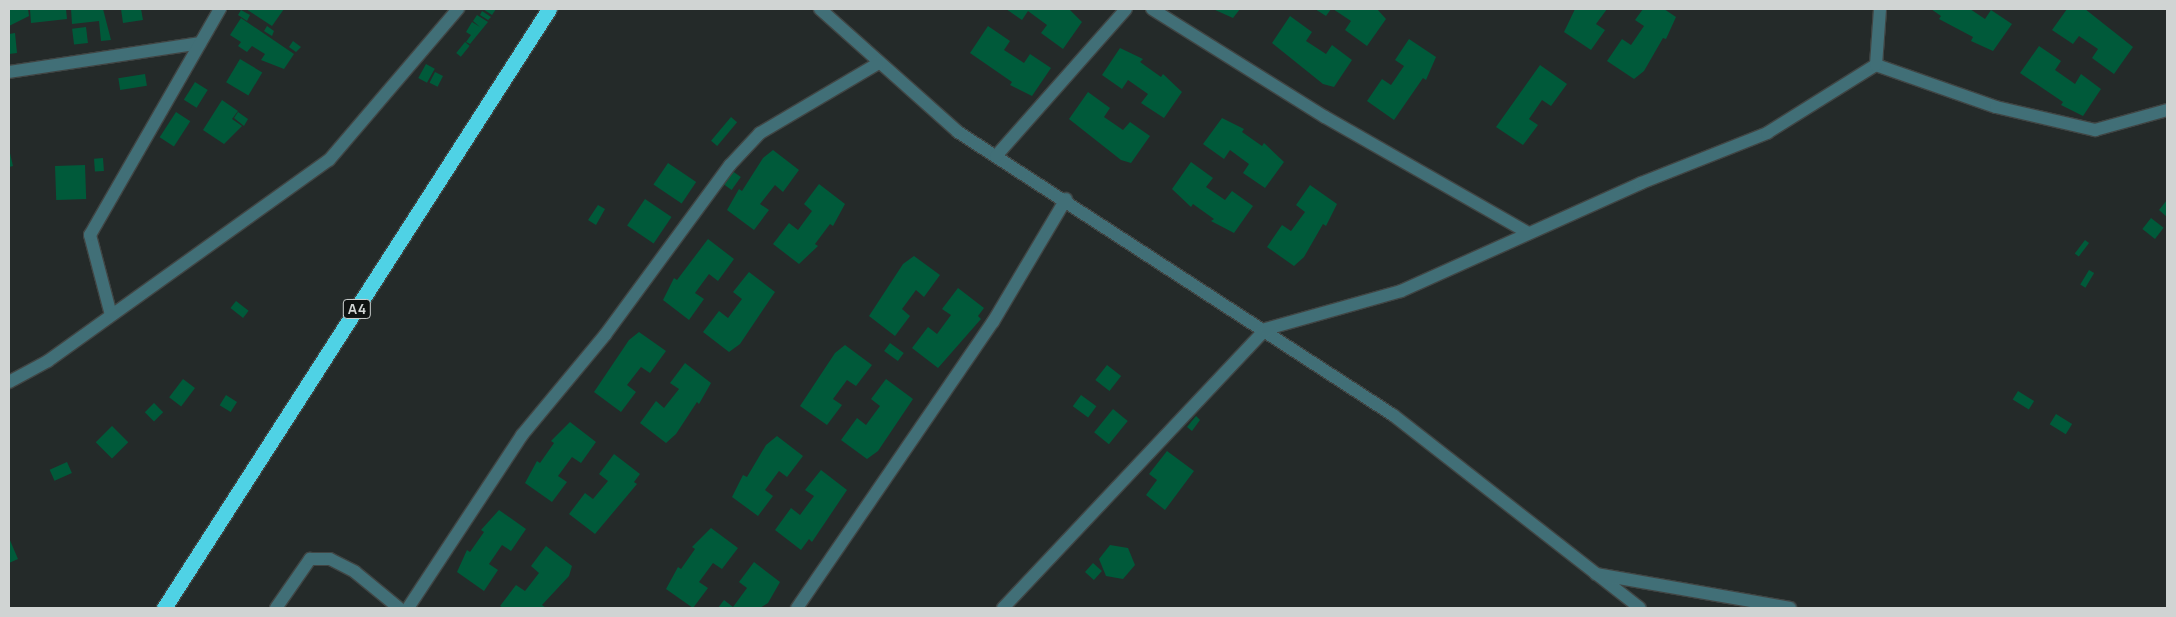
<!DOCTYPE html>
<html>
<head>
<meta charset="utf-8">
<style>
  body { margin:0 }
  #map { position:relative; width:2176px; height:617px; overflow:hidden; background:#242a29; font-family:Manrope,sans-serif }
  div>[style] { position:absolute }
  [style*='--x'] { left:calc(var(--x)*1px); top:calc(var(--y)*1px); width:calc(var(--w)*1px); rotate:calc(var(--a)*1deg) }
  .building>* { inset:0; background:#005a3a; transform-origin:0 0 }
  .roads { filter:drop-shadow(1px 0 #404544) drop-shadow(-1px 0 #404544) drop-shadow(0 1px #404544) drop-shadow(0 -1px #404544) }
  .minor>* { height:12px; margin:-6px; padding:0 6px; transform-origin:6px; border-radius:6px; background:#416f77 }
  .highway>* { height:15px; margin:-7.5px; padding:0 7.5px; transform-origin:7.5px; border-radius:7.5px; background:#4fd2e5 }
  span { translate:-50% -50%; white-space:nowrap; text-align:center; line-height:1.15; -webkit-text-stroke:4px #0f1211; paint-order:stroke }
  .shield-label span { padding:1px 4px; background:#0f1211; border:1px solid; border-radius:4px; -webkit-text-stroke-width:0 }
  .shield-label { font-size:14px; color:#d0d4d3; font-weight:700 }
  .frame { position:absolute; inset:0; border:10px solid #d0d4d3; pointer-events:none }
</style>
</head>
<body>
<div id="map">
  <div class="building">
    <div style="clip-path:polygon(9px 9px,28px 9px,29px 16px,9px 26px)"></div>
    <div style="clip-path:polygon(30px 9px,66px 9px,67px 19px,31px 23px)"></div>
    <div style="clip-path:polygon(71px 9px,103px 9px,111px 40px,101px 41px,99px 21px,72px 24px)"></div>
    <div style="clip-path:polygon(121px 9px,141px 9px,143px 20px,123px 23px)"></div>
    <div style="clip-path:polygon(246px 9px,284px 9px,272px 26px)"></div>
    <div style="clip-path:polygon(483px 9px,496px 9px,492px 15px)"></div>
    <div style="clip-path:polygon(1006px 9px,1069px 9px,1082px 22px,1063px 49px,1041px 33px,1047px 25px,1028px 11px,1022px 20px)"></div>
    <div style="clip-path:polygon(1213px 9px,1240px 9px,1233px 18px)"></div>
    <div style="clip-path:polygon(1315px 9px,1331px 9px,1326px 16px)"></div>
    <div style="clip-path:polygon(1333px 9px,1377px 9px,1386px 19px,1367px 46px,1345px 30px,1351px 21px)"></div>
    <div style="clip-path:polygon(1575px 9px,1607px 9px,1596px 24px,1605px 30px,1591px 50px,1564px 32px)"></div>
    <div style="clip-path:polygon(1643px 9px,1664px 9px,1676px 17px,1666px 39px,1663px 38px,1644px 71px,1634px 79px,1607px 61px,1622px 39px,1631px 45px,1644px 26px,1635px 20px)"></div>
    <div style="clip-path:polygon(1931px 9px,1970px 9px,1985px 19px,1991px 10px,2012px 24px,1993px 51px,1971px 41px,1973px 37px,1939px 19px,1941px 16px)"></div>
    <div style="clip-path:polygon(2067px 9px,2085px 9px,2133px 47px,2114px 74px,2092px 58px,2098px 49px,2079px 36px,2073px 44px,2052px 30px)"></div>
    <div style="clip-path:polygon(241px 10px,250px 15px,247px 21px,238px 15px)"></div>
    <div style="clip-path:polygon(482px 11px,491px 17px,488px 20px,480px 15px)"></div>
    <div style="clip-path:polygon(477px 15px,488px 22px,470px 44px,466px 42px,471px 35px,466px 32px,472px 22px,480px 27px,473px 21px)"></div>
    <div style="clip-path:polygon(1290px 16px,1312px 32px,1306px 41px,1326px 54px,1332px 45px,1352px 60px,1334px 87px,1323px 84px,1272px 43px)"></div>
    <div style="clip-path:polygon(241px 18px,294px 54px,284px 69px,261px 60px,265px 54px,252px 46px,247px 52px,238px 46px,241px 42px,230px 35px)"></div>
    <div style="clip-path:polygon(267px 26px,274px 31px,272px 36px,264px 31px)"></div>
    <div style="clip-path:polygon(988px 26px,1010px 41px,1004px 50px,1024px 63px,1030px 54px,1051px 68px,1032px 96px,1010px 85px,1012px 82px,970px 53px)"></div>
    <div style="left:86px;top:27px;width:16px;height:14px;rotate:83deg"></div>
    <div style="clip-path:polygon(15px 33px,17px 53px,9px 54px,9px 34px)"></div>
    <div style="clip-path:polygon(1409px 39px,1436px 57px,1426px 80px,1423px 78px,1394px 120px,1367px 101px,1382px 79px,1391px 85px,1404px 66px,1395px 60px)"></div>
    <div style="clip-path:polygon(293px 41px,301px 47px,296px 52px,289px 47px)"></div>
    <div style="left:465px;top:42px;width:6px;height:14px;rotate:39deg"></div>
    <div style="clip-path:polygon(2039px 46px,2061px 61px,2055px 70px,2075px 84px,2081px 74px,2101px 89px,2083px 116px,2061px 105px,2063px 102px,2020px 73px)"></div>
    <div style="clip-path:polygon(1120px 48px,1143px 59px,1140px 62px,1161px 77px,1163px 74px,1182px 92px,1164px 118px,1141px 103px,1148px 94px,1128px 80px,1122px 89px,1102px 75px)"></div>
    <div style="left:240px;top:59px;width:26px;height:27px;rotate:31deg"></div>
    <div style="left:426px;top:64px;width:10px;height:16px;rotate:29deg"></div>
    <div style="clip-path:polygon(1540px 65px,1567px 84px,1551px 106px,1542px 100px,1529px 119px,1538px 125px,1523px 145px,1496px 127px)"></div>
    <div style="left:435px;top:72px;width:9px;height:12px;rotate:27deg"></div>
    <div style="left:145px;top:74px;width:12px;height:27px;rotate:81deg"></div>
    <div style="left:195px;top:82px;width:15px;height:21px;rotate:32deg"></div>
    <div style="clip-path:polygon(1088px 92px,1110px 108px,1104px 117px,1123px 130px,1130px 122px,1150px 136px,1131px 163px,1121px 160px,1069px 119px)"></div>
    <div style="clip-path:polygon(222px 100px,238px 111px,232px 119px,242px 126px,224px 144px,203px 130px)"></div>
    <div style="left:176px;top:112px;width:17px;height:30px;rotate:33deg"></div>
    <div style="clip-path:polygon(238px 112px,248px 119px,244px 126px,234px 118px)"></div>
    <div style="left:731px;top:117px;width:8px;height:31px;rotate:40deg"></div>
    <div style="clip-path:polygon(1222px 118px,1244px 129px,1242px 132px,1262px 146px,1264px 143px,1284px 162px,1265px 188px,1243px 173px,1249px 164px,1230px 150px,1224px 159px,1203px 144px)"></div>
    <div style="clip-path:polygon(9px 149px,13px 166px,9px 167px)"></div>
    <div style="clip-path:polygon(773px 150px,799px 170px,783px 192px,775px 185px,760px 204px,769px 210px,754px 230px,727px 210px,739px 189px,742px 191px,763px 158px)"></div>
    <div style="left:103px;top:158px;width:13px;height:9px;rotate:86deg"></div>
    <div style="clip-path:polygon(1191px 162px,1213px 178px,1206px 187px,1225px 200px,1232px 191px,1253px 206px,1234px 233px,1211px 221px,1214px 219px,1193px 204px,1191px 207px,1172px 189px)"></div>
    <div style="left:668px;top:163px;width:34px;height:26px;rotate:34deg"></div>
    <div style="left:85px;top:165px;width:34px;height:30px;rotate:88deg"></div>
    <div style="left:731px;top:170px;width:12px;height:16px;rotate:35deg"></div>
    <div style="clip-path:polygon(819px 184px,845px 204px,833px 226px,830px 224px,815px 244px,818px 246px,799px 264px,773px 244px,789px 223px,798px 230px,812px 211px,804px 204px)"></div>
    <div style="clip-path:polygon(1310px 185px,1337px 204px,1326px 226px,1323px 224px,1304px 257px,1294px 266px,1267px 247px,1282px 225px,1291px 231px,1305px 212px,1296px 205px)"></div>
    <div style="left:645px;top:199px;width:32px;height:32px;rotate:34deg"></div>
    <div style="clip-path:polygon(2167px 200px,2167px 217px,2159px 210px)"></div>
    <div style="clip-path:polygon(598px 205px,605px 209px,596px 225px,588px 220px)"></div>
    <div style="left:2151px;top:218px;width:16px;height:14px;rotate:38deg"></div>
    <div style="clip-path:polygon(708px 239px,734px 259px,718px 281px,709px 274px,695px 293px,704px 299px,689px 320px,663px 300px,674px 278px,677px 280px)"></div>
    <div style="left:2085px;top:240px;width:5px;height:17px;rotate:37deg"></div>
    <div style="clip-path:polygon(914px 256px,940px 275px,924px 297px,916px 290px,902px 309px,910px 316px,895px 336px,869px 316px,903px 264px)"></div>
    <div style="left:2089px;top:270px;width:6px;height:17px;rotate:31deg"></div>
    <div style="clip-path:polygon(749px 272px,775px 292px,740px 344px,729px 352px,703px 332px,719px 311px,728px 318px,742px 299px,733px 292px)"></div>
    <div style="clip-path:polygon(958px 288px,984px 308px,978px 316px,981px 319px,938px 368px,912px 348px,928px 327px,937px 334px,951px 315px,942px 309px)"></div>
    <div style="left:236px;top:301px;width:16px;height:9px;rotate:38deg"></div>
    <div style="clip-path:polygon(639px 332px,666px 351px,650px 373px,641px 367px,627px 385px,636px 392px,621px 412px,594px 392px,629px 340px)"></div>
    <div style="left:890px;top:343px;width:17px;height:10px;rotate:36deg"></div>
    <div style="clip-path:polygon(845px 345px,872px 365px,856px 386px,847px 380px,833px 399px,842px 405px,827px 425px,800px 406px,835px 353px)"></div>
    <div style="clip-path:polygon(685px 363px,711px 383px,699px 404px,697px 402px,676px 434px,666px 443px,640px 423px,656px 401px,664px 408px,679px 389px,670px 383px)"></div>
    <div style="left:1107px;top:365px;width:18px;height:19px;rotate:38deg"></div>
    <div style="left:183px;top:379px;width:15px;height:23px;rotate:37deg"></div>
    <div style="clip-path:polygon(886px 379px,913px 399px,878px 451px,867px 459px,841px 440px,857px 418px,866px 425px,880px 406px,871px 399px)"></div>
    <div style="left:2018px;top:391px;width:19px;height:10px;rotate:32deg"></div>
    <div style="left:226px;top:395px;width:13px;height:12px;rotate:32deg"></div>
    <div style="left:1081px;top:395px;width:19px;height:14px;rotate:36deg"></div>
    <div style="left:154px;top:403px;width:13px;height:13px;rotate:45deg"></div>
    <div style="left:1113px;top:409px;width:19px;height:30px;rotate:39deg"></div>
    <div style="left:2056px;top:414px;width:19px;height:12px;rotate:32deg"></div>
    <div style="clip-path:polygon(1196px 416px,1200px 420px,1192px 431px,1187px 427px)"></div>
    <div style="clip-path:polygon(570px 422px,596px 442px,581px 463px,572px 457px,558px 476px,567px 482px,552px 502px,525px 483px,537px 461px,540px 463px,554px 443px,551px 441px)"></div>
    <div style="left:112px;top:426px;width:23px;height:23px;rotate:45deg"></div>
    <div style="clip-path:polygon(777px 436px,803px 456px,787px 477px,779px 471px,765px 490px,773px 496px,758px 516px,732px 497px,743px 475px,747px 477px,766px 445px)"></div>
    <div style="clip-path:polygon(1167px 451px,1194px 471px,1165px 510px,1146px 495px,1157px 480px,1149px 474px)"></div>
    <div style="clip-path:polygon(614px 454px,640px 474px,634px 482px,637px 484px,595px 534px,569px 514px,585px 493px,593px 499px,608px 481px,599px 474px)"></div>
    <div style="left:67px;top:462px;width:12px;height:19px;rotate:66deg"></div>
    <div style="clip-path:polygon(821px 470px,847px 490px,812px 542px,809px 539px,801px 550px,775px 530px,791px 508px,800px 515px,814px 496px,805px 490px)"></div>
    <div style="clip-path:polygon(499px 510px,526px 529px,511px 551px,502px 545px,489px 564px,498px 570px,484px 591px,457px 572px,467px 550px,470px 552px,484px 532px,481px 530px)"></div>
    <div style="clip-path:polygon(711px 528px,738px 548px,722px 569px,713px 563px,699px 582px,708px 588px,693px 608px,666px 589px,678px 567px,681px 569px,695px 549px,692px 547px)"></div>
    <div style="clip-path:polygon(9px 538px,18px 559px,9px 563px)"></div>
    <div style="clip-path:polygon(1110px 545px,1128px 548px,1135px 565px,1123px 579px,1106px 576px,1099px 559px)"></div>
    <div style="clip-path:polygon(546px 546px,572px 566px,569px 576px,542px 605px,546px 608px,503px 608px,500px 606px,516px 585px,525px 591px,539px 573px,531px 566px)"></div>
    <div style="clip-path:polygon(754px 562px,780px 582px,768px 603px,760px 608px,718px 608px,724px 600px,733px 607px,747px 588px,739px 582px)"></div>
    <div style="left:1093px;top:563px;width:12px;height:12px;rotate:42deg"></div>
  </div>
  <div class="roads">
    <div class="minor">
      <div style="--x:820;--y:9;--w:185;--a:41.7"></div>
      <div style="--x:958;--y:132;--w:519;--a:33.05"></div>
      <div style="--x:1393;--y:415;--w:313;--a:38"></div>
      <div style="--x:1152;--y:9;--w:204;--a:32"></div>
      <div style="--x:1325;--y:117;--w:234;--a:29.7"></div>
      <div style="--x:1876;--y:65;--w:127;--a:19.3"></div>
      <div style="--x:1996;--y:107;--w:102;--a:13.1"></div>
      <div style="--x:2095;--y:130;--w:75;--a:-15.5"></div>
      <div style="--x:9;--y:72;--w:193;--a:-8.6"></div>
      <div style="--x:996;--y:156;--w:196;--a:-48.5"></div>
      <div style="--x:111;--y:315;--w:83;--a:-104.7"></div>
      <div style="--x:90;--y:235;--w:261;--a:-60.1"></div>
      <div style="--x:9;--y:382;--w:44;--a:-28.3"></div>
      <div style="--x:48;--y:361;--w:345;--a:-35.6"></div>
      <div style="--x:329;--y:160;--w:199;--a:-49.5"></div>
      <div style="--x:1596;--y:574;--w:197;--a:9.9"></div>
      <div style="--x:276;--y:608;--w:60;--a:-55.2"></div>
      <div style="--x:310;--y:559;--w:20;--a:0"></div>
      <div style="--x:330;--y:559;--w:28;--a:27"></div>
      <div style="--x:355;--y:572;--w:57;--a:39.3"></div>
      <div style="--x:408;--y:608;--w:207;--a:-56.6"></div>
      <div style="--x:522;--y:435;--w:130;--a:-50.3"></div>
      <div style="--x:605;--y:335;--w:211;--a:-53.7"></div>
      <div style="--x:730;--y:165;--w:44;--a:-46.8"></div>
      <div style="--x:760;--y:133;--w:138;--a:-30.5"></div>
      <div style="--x:797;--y:608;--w:347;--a:-55.6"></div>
      <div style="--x:993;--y:322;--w:143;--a:-59.3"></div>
      <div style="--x:1003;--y:608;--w:383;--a:-46.7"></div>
      <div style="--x:1266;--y:329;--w:140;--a:-15.7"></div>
      <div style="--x:1401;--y:291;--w:263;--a:-24.2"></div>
      <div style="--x:1641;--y:183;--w:136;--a:-21.6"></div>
      <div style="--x:1767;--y:133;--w:128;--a:-32"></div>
      <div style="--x:1876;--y:65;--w:56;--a:-85.9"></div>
    </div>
    <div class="highway">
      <div style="--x:164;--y:608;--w:712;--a:-57.27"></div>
    </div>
  </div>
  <div class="shield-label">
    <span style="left:357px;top:309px">A4</span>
  </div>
  <div class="frame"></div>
</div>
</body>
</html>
